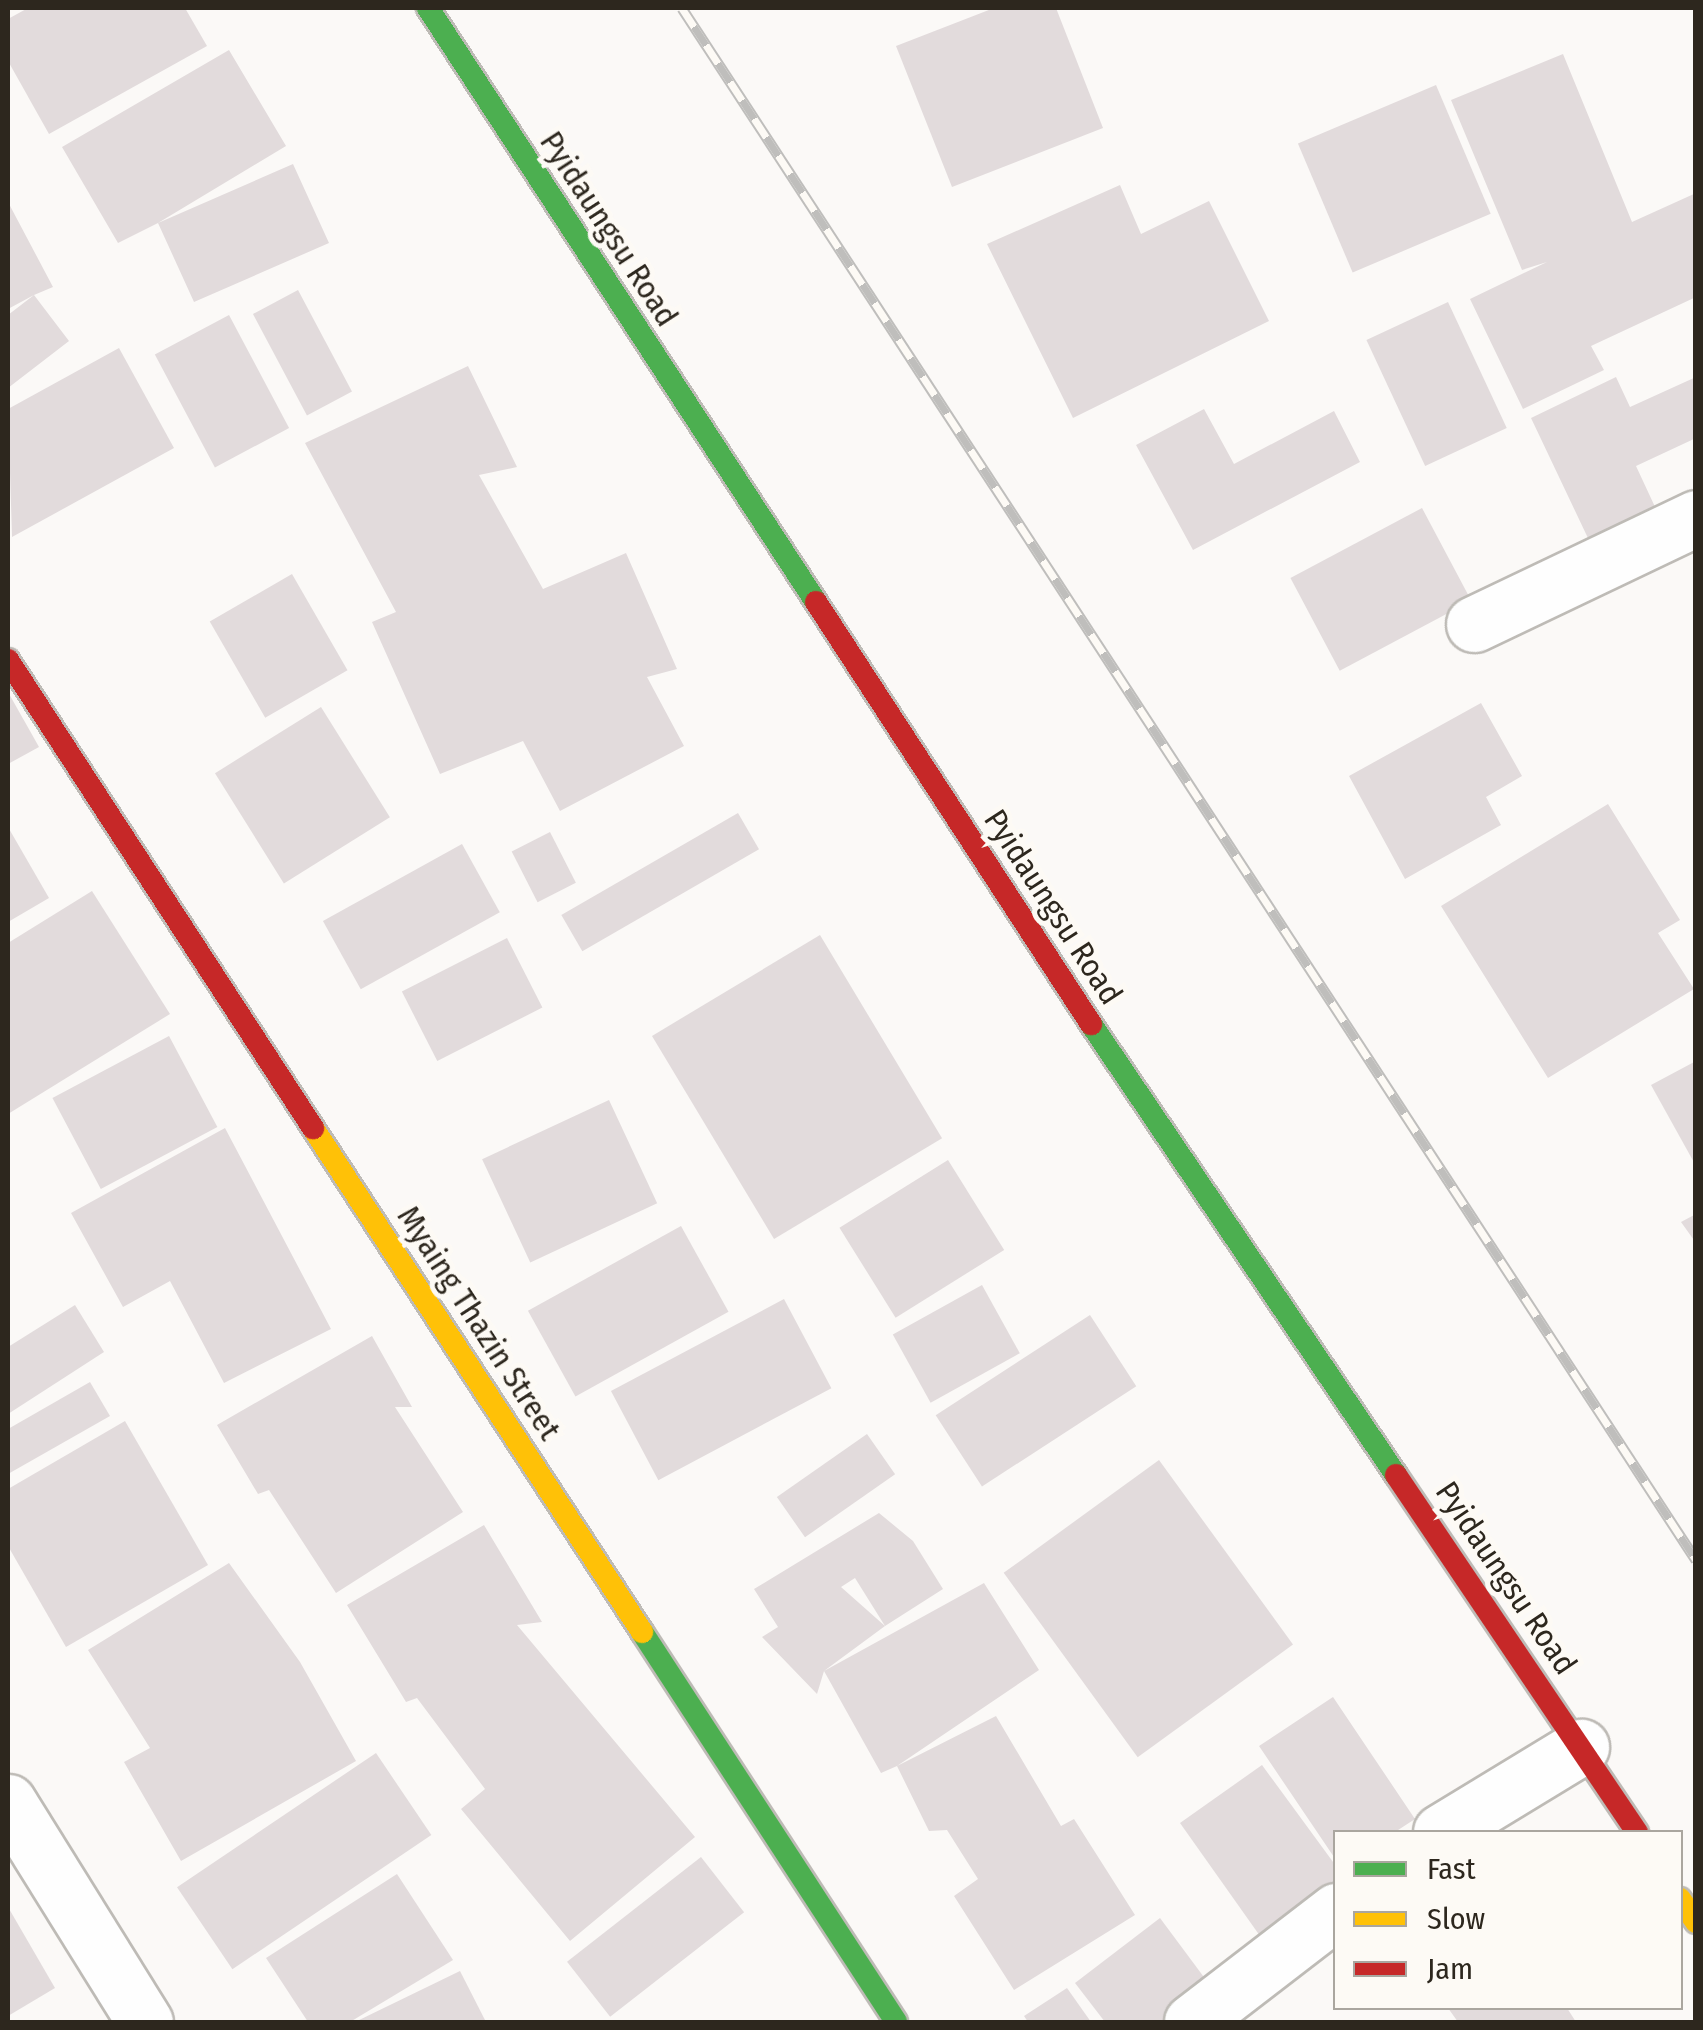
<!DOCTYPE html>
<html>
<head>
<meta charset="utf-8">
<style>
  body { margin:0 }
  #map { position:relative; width:1703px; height:2030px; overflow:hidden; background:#fbf9f7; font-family:"Fira Sans Condensed",sans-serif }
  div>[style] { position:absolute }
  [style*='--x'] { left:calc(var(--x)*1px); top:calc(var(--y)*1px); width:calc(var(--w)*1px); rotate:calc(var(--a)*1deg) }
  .building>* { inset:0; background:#e2dbdc; transform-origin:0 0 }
  .roads { filter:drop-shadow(2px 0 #bebbb6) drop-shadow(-2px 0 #bebbb6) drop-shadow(0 2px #bebbb6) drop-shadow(0 -2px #bebbb6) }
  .street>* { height:55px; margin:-27.5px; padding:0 27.5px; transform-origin:27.5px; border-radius:27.5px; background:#fefefe }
  .fast>* { height:22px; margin:-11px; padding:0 11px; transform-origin:11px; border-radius:11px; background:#4caf50 }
  .slow>* { height:22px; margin:-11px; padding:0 11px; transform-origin:11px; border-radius:11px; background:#ffc107 }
  .jam>* { height:22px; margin:-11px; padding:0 11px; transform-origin:11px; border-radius:11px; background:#c62828 }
  .rail>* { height:11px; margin-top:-5.5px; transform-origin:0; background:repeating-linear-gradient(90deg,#fdfaf5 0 22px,#bfbebc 0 44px); box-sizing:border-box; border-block:2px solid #bfbebc }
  span { translate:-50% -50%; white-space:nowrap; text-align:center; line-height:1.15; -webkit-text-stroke:10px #fdfaf5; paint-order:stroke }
  .street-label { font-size:32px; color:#2d271e }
  .frame { position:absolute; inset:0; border:10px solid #2d271e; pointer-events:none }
  .legend { position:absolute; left:1333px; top:1830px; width:350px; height:180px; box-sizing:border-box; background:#fdfaf5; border:2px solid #aaa69f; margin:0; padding:12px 18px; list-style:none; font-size:30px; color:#2d271e }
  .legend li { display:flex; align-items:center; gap:20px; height:50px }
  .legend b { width:50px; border:2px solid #aaa69f }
</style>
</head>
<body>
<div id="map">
  <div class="building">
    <div style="clip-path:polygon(28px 8px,185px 8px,207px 46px,49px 134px,8px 61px,8px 19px)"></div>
    <div style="clip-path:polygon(994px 8px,1056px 8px,1103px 128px,952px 187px,896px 46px)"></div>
    <div style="clip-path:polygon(229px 50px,286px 146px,158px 223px,293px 164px,329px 243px,194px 302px,158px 223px,118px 243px,62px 147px)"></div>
    <div style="clip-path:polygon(1563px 54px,1632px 222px,1696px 193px,1696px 297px,1591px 346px,1604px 370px,1523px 409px,1470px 299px,1547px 262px,1522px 270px,1451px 100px)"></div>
    <div style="left:1436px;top:85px;width:140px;height:150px;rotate:67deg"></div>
    <div style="clip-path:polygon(1120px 185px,1141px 234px,1209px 201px,1269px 321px,1073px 418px,987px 244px)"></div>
    <div style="clip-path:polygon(8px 202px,53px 287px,34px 295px,69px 341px,8px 388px,8px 315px,34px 295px,8px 309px)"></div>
    <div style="left:298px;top:290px;width:115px;height:51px;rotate:62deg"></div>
    <div style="left:1448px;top:302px;width:139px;height:90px;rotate:65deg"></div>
    <div style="left:229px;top:315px;width:128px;height:84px;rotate:62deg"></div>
    <div style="clip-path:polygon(119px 348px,174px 448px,12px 537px,8px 409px)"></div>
    <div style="clip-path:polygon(468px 366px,517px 467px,479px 475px,543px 589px,626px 553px,677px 669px,647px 677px,684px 746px,560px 811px,523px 741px,440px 774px,372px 622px,396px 612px,305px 443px)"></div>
    <div style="clip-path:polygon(1616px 377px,1630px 407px,1696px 377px,1696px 438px,1636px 466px,1663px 524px,1596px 555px,1531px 418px)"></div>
    <div style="clip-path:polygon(1204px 409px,1234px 464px,1334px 411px,1360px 462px,1193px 550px,1136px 445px)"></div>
    <div style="left:1422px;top:508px;width:105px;height:149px;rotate:62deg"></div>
    <div style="left:292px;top:574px;width:111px;height:95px;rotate:60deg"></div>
    <div style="clip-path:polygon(8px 692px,39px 747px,8px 764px)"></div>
    <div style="clip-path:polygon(1481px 703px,1522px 776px,1486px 797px,1501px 825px,1405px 879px,1349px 776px)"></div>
    <div style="left:321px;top:707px;width:130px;height:125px;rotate:58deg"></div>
    <div style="clip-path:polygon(1608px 804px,1680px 920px,1658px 933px,1694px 989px,1548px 1078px,1441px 906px)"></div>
    <div style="left:738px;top:813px;width:42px;height:204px;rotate:60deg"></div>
    <div style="clip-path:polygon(8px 827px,49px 898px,8px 922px)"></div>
    <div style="left:550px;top:832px;width:57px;height:43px;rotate:63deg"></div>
    <div style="left:462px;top:844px;width:78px;height:159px;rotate:61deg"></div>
    <div style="clip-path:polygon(92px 891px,170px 1014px,8px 1114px,8px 943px)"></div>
    <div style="left:820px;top:935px;width:237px;height:196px;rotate:59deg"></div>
    <div style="left:507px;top:938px;width:78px;height:118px;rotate:63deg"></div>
    <div style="left:169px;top:1036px;width:103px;height:132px;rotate:62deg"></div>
    <div style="clip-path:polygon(1696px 1061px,1696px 1166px,1651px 1085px)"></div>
    <div style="left:609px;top:1100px;width:114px;height:140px;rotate:65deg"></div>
    <div style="clip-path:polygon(225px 1128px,331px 1329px,224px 1383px,170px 1281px,123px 1307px,71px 1213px)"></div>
    <div style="left:948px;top:1160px;width:106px;height:128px;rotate:58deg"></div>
    <div style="clip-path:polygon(1696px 1214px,1696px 1243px,1681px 1222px)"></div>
    <div style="left:681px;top:1226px;width:98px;height:175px;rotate:61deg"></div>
    <div style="left:982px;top:1285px;width:78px;height:102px;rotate:61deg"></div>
    <div style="left:784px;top:1299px;width:101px;height:196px;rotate:62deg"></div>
    <div style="clip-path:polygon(75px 1305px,104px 1352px,8px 1414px,8px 1347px)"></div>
    <div style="left:1090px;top:1315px;width:85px;height:184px;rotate:57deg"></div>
    <div style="clip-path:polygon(372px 1336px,412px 1407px,395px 1407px,463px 1512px,336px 1593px,269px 1490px,258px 1494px,217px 1425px)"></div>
    <div style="clip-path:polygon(90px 1382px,110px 1416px,8px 1474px,8px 1429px)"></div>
    <div style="clip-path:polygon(125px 1421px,208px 1565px,66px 1647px,8px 1546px,8px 1489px)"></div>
    <div style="left:867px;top:1434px;width:49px;height:110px;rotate:55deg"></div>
    <div style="left:1159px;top:1460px;width:228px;height:192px;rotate:54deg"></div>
    <div style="clip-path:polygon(879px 1513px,913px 1541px,943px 1589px,885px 1626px,855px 1578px,841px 1587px,885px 1626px,824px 1671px,984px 1583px,1039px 1670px,897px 1766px,996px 1716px,1061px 1826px,1074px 1819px,1135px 1915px,1014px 1990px,954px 1896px,978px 1879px,947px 1830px,929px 1831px,897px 1766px,881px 1773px,824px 1671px,817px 1694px,762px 1637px,778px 1627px,754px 1589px)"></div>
    <div style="clip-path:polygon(484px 1525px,542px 1622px,517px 1625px,695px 1837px,570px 1941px,461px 1809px,485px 1789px,417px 1698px,406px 1702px,347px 1605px)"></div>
    <div style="clip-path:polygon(229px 1563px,300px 1662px,356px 1761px,181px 1861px,124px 1762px,150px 1748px,88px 1650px)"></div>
    <div style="clip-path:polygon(1333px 1697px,1415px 1819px,1395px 1832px,1336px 1832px,1336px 1860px,1259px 1746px)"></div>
    <div style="left:376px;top:1753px;width:99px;height:240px;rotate:56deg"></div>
    <div style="clip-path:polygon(1262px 1765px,1336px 1866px,1336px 1881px,1260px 1936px,1180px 1823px)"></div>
    <div style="left:701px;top:1857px;width:70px;height:170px;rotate:52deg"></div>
    <div style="clip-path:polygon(397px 1874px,453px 1960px,350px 2022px,308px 2022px,266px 1958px)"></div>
    <div style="clip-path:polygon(8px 1907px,55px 1988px,8px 2016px)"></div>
    <div style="clip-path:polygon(1160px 1918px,1212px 1988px,1167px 2022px,1105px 2022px,1075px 1983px)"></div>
    <div style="clip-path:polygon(460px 1971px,486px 2022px,355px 2022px)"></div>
    <div style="clip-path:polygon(1067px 1988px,1091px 2022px,1028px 2022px,1024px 2016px)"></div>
    <div style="clip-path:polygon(1448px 2008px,1567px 2008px,1576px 2022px,1458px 2022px)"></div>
  </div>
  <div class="roads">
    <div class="street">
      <div style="--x:1474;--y:624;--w:246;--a:-25.5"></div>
      <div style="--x:8;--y:1802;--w:259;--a:58.1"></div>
      <div style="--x:1441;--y:1832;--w:164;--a:-31.3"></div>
      <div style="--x:1192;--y:2022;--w:182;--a:-37.6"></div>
    </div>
    <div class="fast">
      <div style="--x:428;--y:8;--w:709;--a:56.85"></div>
      <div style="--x:1091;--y:1024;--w:544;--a:55.93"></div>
      <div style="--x:642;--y:1632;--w:465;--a:56.9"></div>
    </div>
    <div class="slow">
      <div style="--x:313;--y:1128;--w:602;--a:56.86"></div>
      <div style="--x:1680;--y:1899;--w:28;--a:55"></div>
    </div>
    <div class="jam">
      <div style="--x:816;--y:602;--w:504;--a:56.91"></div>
      <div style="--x:8;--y:660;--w:559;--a:56.91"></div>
      <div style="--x:1396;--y:1475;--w:431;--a:56"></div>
    </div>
  </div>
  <div class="rail">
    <div style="--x:682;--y:8;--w:1854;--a:56.84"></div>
  </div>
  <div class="street-label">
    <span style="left:609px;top:229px;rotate:57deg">Pyidaungsu Road</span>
    <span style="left:1053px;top:907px;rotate:57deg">Pyidaungsu Road</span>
    <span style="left:479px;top:1323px;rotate:57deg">Myaing Thazin Street</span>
    <span style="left:1506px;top:1578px;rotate:56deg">Pyidaungsu Road</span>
  </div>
  <div class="frame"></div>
  <ul class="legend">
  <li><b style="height:12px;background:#4caf50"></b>Fast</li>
  <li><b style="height:12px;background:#ffc107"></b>Slow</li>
  <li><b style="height:12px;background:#c62828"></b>Jam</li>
  </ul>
</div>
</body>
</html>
